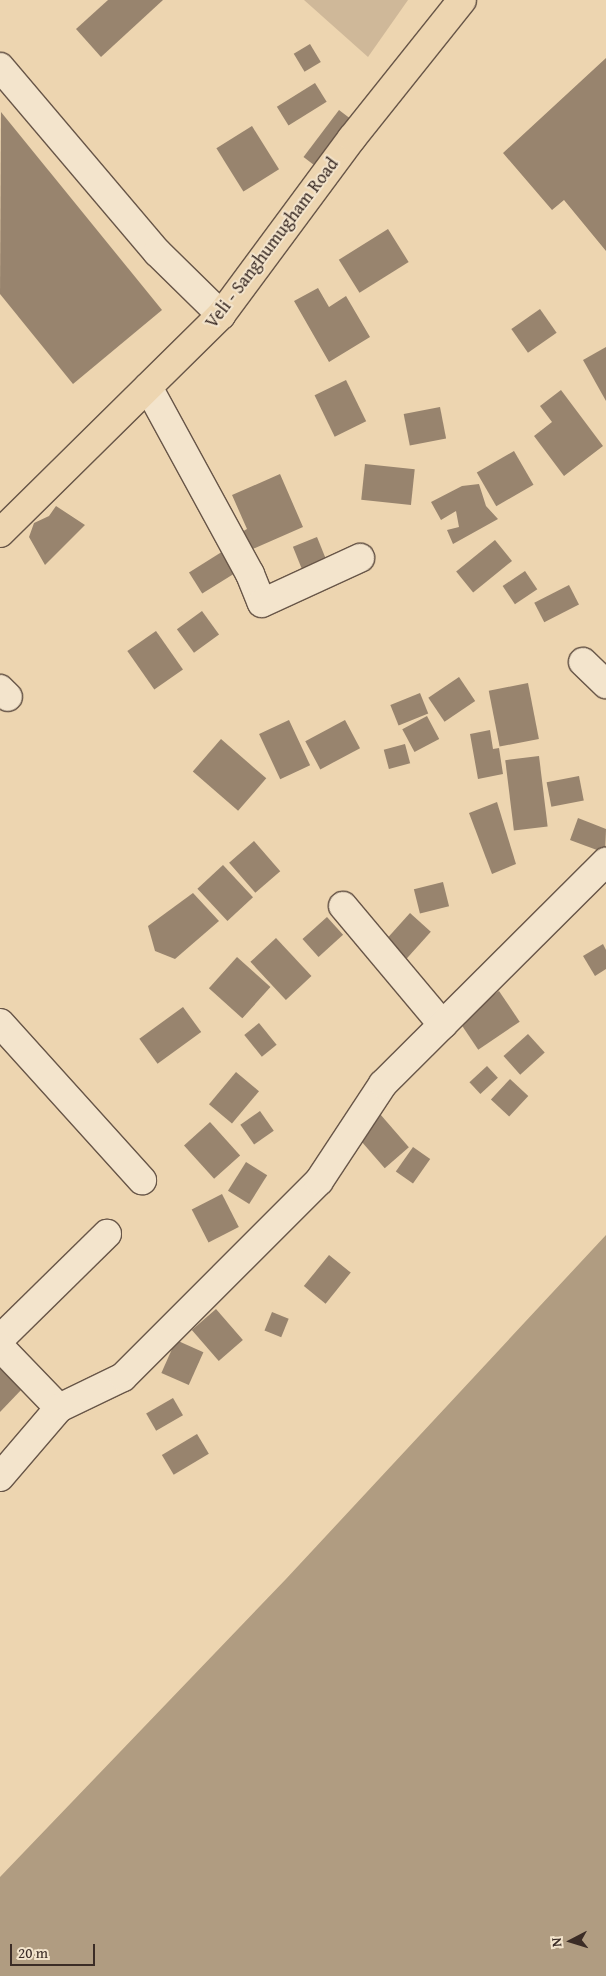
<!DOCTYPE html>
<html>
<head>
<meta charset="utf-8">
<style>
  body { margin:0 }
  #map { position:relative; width:606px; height:1976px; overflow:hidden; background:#edd5b0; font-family:"Gentium Book Plus",serif }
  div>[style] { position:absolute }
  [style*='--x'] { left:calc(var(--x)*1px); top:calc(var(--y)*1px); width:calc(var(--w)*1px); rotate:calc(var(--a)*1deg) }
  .green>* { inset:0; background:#cfb899 }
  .water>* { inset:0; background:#b09c81 }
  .building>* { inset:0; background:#98846e; transform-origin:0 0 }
  .roads { filter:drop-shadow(1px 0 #685648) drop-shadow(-1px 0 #685648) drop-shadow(0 1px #685648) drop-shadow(0 -1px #685648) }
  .minor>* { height:28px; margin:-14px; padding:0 14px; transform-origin:14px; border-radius:14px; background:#f3e4cc }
  .major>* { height:28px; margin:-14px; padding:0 14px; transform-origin:14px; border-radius:14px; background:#edd5b0 }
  span { translate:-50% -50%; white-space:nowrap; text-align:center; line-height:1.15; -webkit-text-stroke:4px #f3e4cc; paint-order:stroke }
  .street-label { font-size:18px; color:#3b2c26 }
  .north { position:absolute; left:546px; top:1916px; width:50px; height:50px; -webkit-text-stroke:4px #f3e4cc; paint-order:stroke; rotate:265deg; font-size:14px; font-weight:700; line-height:20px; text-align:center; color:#3b2c26 }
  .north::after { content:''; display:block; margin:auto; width:18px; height:22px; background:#3b2c26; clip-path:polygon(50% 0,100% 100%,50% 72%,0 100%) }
  .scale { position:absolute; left:10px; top:1944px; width:85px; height:22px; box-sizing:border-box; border:2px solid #3b2c26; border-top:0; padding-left:6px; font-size:15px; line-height:18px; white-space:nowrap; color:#3b2c26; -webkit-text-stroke:4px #f3e4cc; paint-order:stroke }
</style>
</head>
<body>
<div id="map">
  <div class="green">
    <div style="clip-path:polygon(304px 0,408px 0,368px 57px)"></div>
  </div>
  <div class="water">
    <div style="clip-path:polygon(606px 1235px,606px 1976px,0 1976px,0 1877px,286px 1579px)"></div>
  </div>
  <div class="building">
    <div style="clip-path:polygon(108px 0,163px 0,101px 57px,76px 29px)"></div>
    <div style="left:310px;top:44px;width:21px;height:19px;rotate:59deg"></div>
    <div style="clip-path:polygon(606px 58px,606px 251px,564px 200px,552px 210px,503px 153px)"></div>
    <div style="left:315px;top:83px;width:22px;height:45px;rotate:58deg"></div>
    <div style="left:339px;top:110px;width:26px;height:59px;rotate:37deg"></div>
    <div style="clip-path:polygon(1px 112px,162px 310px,73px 384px,0 294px)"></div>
    <div style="left:252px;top:126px;width:51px;height:42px;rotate:58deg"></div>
    <div style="left:388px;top:229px;width:39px;height:58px;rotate:58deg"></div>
    <div style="clip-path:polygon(318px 288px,329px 307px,346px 296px,370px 337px,329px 362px,294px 301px)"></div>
    <div style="left:540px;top:309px;width:29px;height:35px;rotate:55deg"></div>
    <div style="clip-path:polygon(606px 347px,606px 401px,583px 360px)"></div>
    <div style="left:346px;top:380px;width:46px;height:35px;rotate:64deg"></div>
    <div style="clip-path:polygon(561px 390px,603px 446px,564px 476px,534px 436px,552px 422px,540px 406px)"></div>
    <div style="left:440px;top:407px;width:32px;height:37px;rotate:79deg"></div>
    <div style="left:514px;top:451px;width:39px;height:43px;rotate:60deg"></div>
    <div style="left:365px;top:464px;width:50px;height:36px;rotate:6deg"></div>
    <div style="clip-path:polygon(280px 474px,303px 527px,248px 551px,240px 533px,247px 529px,232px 495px)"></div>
    <div style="clip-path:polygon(479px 484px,486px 506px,498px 519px,453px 544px,447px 530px,459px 527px,456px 511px,441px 520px,431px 502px,462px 486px)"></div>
    <div style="clip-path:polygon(56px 506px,85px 525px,45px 565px,29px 537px,34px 523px,49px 516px)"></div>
    <div style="left:317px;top:537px;width:24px;height:26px;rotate:68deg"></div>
    <div style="left:495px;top:540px;width:27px;height:50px;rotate:51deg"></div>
    <div style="left:228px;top:548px;width:25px;height:46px;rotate:58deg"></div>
    <div style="left:525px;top:571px;width:22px;height:27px;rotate:56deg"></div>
    <div style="left:569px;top:585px;width:22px;height:39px;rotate:63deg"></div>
    <div style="left:202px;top:611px;width:29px;height:31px;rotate:54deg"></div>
    <div style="left:156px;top:631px;width:47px;height:35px;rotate:55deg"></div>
    <div style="left:459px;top:677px;width:29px;height:37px;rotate:56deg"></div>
    <div style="left:528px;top:683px;width:57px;height:40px;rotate:79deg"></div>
    <div style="left:420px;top:693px;width:22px;height:32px;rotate:68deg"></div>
    <div style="left:427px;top:716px;width:26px;height:28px;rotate:62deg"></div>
    <div style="left:289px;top:720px;width:50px;height:33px;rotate:65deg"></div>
    <div style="left:345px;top:720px;width:32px;height:45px;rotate:62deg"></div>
    <div style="clip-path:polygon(490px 730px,493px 749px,499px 748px,503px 774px,478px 779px,470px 734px)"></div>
    <div style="left:221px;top:739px;width:60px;height:43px;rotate:41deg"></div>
    <div style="left:405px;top:744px;width:20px;height:22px;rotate:75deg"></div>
    <div style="left:539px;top:756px;width:71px;height:34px;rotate:83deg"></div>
    <div style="left:579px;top:776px;width:25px;height:33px;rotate:79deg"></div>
    <div style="clip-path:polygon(497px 802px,516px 864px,492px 874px,469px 813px)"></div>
    <div style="clip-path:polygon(578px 818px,606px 829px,605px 853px,570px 840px)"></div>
    <div style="left:254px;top:841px;width:40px;height:33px;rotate:49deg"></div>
    <div style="left:223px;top:865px;width:44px;height:35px;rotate:47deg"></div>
    <div style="left:443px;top:882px;width:25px;height:30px;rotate:76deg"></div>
    <div style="clip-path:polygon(193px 893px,219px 921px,175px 959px,155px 951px,148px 926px)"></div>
    <div style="left:410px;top:913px;width:28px;height:41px;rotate:42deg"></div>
    <div style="left:327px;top:917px;width:24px;height:33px;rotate:48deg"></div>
    <div style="left:276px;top:938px;width:52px;height:35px;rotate:47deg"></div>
    <div style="clip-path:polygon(603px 944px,606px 950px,606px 969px,595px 976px,583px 956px)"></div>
    <div style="left:237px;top:957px;width:45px;height:42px;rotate:42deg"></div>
    <div style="left:499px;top:991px;width:37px;height:50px;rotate:56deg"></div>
    <div style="left:183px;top:1007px;width:31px;height:54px;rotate:54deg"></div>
    <div style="left:259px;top:1023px;width:28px;height:19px;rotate:51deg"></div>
    <div style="left:528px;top:1034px;width:25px;height:33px;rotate:48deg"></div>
    <div style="left:487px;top:1066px;width:16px;height:24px;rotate:47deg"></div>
    <div style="left:236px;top:1072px;width:30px;height:42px;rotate:40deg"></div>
    <div style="left:510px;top:1079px;width:25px;height:28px;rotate:43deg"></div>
    <div style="left:260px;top:1111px;width:24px;height:24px;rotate:55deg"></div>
    <div style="left:380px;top:1114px;width:44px;height:32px;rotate:49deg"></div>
    <div style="left:210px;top:1122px;width:45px;height:35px;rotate:48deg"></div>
    <div style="left:413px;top:1147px;width:21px;height:30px;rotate:35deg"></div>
    <div style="left:246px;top:1162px;width:25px;height:34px;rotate:32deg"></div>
    <div style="left:222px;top:1194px;width:37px;height:34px;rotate:63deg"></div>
    <div style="left:329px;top:1255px;width:28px;height:40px;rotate:39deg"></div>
    <div style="left:216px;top:1309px;width:41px;height:32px;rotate:49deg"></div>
    <div style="left:272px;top:1312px;width:18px;height:20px;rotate:22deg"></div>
    <div style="left:176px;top:1340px;width:30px;height:36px;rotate:24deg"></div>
    <div style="clip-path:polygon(0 1365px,23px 1388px,0 1412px)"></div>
    <div style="left:173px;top:1398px;width:20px;height:31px;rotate:60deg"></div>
    <div style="left:197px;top:1434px;width:23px;height:41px;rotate:59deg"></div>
  </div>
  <div class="roads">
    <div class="minor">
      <div style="--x:0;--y:67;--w:243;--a:49.7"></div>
      <div style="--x:157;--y:252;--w:90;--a:44.5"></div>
      <div style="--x:148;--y:387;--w:213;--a:61.4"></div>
      <div style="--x:250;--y:574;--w:31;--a:68"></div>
      <div style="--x:262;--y:603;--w:108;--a:-24.7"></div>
      <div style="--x:583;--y:662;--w:32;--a:44"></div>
      <div style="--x:0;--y:689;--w:11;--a:45"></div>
      <div style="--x:343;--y:906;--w:155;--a:50"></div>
      <div style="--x:0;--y:1023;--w:212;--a:47.9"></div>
      <div style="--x:0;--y:1339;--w:150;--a:-44.5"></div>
      <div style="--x:0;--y:1347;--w:85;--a:46"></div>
      <div style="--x:59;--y:1408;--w:71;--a:-25.8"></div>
      <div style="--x:123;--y:1377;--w:277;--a:-45"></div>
      <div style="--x:319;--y:1181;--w:116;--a:-56.6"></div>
      <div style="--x:383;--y:1084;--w:315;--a:-44.9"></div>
      <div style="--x:0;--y:1477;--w:91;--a:-49.5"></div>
    </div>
    <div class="major">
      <div style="--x:0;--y:533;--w:310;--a:-44.6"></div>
      <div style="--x:221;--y:315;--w:220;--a:-53.5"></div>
      <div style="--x:352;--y:138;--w:176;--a:-51.4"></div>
    </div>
  </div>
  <div class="street-label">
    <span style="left:272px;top:243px;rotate:-53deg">Veli - Sanghumugham Road</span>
  </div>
  <div class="north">N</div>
  <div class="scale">20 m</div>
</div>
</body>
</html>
